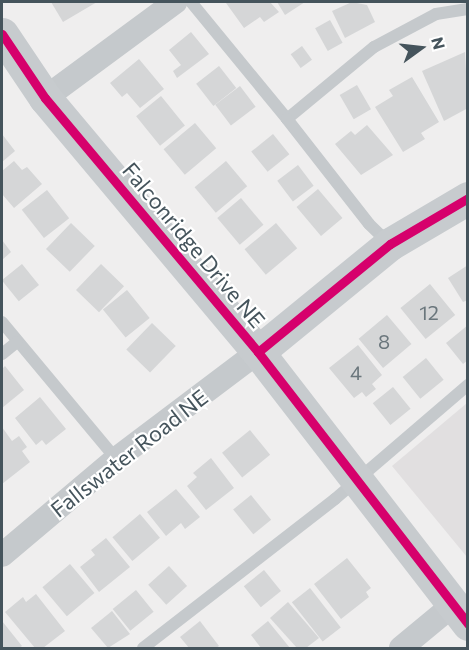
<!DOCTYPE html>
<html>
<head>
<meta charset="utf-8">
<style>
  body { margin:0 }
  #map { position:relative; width:469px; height:650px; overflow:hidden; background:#efeeee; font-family:Commissioner,sans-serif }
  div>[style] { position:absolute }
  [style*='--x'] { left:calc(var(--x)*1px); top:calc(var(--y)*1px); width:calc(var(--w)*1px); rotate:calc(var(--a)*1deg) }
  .education>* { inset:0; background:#e1dfe0 }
  .building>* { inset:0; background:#d5d6d7; transform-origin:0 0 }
  .lane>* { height:12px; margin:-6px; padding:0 6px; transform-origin:6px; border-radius:6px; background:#c5c9cc }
  .street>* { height:24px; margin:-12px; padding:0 12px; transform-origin:12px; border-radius:12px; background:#c5c9cc }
  .secondary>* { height:33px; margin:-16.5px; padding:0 16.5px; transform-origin:16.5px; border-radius:16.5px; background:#c7cbce }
  .cycleway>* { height:9px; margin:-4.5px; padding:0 4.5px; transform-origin:4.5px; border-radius:4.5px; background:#d6006c }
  span { translate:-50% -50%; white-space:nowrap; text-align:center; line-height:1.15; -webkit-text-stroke:4.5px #fff; paint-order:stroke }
  .number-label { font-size:20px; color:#6a767c }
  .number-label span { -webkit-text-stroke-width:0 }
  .street-label { font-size:22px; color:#45545c }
  .frame { position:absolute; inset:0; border:3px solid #45545c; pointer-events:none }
  .north { position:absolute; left:391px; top:18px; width:60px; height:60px; -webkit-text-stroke:4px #fff; paint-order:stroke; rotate:75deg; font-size:16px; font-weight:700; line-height:24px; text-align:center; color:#45545c }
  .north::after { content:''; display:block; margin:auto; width:21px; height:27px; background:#45545c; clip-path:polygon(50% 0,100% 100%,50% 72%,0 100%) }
</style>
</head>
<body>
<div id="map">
  <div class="education">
    <div style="clip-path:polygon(467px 403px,467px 557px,392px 466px)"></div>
  </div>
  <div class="building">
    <div style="clip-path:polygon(51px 2px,97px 2px,63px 22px)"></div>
    <div style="clip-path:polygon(270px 2px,279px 12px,264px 22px,260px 17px,244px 28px,226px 3px)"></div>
    <div style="clip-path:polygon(277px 2px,305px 2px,285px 15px)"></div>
    <div style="clip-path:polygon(352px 2px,367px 5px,375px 22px,345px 38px,332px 11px)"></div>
    <div style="left:330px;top:20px;width:26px;height:17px;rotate:61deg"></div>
    <div style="clip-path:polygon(191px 32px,209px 54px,177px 78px,173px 71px,181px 65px,169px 50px)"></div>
    <div style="left:302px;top:46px;width:17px;height:14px;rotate:54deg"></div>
    <div style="clip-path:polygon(465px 52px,468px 108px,444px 121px,422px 71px)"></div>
    <div style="clip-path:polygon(139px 59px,164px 89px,140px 108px,127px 93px,122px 97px,110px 83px)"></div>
    <div style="left:219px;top:66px;width:28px;height:29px;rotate:52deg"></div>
    <div style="clip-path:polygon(412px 77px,439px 122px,421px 133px,425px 139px,403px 152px,375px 107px,393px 96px,389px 90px)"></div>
    <div style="left:357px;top:85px;width:28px;height:20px;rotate:60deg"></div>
    <div style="left:240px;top:86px;width:26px;height:31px;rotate:53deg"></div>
    <div style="left:161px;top:96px;width:38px;height:32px;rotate:51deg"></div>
    <div style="left:195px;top:123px;width:33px;height:41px;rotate:50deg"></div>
    <div style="clip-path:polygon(367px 125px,393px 155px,361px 175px,335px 144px,351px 131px,355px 135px)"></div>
    <div style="clip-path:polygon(2px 134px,15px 151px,2px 162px)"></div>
    <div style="left:273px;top:134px;width:26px;height:28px;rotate:51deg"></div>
    <div style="clip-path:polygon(14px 161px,22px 170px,27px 167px,42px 184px,14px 208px,2px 194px,2px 171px)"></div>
    <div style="left:226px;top:161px;width:33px;height:41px;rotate:50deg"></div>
    <div style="left:298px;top:165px;width:26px;height:26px;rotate:53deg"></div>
    <div style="left:318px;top:189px;width:38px;height:28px;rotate:50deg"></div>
    <div style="left:47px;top:190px;width:36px;height:32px;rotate:52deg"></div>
    <div style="left:241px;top:198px;width:35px;height:31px;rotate:50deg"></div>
    <div style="left:71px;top:223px;width:33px;height:36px;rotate:44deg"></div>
    <div style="left:276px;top:223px;width:33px;height:41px;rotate:50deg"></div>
    <div style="clip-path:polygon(2px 240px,11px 252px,2px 260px)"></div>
    <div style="left:22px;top:264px;width:27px;height:26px;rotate:51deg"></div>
    <div style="left:101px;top:264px;width:32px;height:36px;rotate:44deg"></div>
    <div style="clip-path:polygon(468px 265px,468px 300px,463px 302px,448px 278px)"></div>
    <div style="left:430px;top:284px;width:40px;height:38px;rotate:51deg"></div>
    <div style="left:127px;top:290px;width:36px;height:31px;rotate:51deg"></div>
    <div style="left:387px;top:315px;width:38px;height:37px;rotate:50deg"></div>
    <div style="left:152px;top:323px;width:33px;height:37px;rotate:44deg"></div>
    <div style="clip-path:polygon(468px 325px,468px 360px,463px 364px,446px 343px)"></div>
    <div style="clip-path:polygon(358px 345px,382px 375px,372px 384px,376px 389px,366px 397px,362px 392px,354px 398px,329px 368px)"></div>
    <div style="left:426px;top:358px;width:28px;height:30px;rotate:51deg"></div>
    <div style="clip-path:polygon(5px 366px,24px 390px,2px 408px,2px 369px)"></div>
    <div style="left:393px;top:387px;width:28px;height:26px;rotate:51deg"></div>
    <div style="clip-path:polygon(40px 397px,66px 429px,46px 445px,42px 440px,36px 445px,15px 418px)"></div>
    <div style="clip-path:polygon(2px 427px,12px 441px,19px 436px,27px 447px,22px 451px,30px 462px,2px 484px)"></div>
    <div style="left:250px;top:430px;width:32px;height:36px;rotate:51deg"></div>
    <div style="clip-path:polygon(211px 458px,234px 488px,206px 510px,187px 486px,197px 477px,193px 473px)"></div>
    <div style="clip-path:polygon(176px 489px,200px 517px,185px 529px,181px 523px,166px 536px,147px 512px)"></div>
    <div style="left:251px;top:495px;width:32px;height:23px;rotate:51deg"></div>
    <div style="left:140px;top:514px;width:31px;height:36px;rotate:50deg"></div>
    <div style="clip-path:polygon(106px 538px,130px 567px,99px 592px,80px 567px,95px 555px,91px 550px)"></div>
    <div style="clip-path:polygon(347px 558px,371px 588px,366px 592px,369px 597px,341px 619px,314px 584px)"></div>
    <div style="left:70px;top:564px;width:38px;height:36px;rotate:50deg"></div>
    <div style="left:169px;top:566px;width:27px;height:28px;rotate:48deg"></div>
    <div style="left:264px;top:570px;width:27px;height:26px;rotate:51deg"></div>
    <div style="left:310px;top:588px;width:50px;height:23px;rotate:52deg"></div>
    <div style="left:136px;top:590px;width:28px;height:30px;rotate:51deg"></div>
    <div style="clip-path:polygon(36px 594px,65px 631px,43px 648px,35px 648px,5px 612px,23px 597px,26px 602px)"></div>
    <div style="clip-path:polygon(288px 602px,319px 638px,306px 648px,297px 648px,270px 618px)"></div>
    <div style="clip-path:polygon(112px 611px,130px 634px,108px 648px,91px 628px)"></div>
    <div style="clip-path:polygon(2px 621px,22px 646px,19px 648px,2px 648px)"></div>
    <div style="clip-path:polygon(200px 621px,219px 646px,216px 648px,189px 648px,180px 637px)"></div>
    <div style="clip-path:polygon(268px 621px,290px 648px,261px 648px,251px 635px)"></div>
  </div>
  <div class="lane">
    <div style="--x:191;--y:2;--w:151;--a:50.6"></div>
    <div style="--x:287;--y:119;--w:113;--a:-39.6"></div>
    <div style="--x:374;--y:47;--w:70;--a:-28"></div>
    <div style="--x:436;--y:14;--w:32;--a:-9"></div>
    <div style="--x:287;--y:119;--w:133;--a:52"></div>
    <div style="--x:369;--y:224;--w:28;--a:44"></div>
    <div style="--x:2;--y:322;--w:178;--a:50.2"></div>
    <div style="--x:2;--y:354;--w:19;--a:-39"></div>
    <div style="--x:143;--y:648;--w:243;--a:-37.8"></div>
    <div style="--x:335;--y:499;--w:175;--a:-40.6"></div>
  </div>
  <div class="street">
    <div style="--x:45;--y:98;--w:162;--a:-36.4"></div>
    <div style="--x:2;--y:555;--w:149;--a:-40.1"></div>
    <div style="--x:116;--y:459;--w:178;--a:-37"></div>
    <div style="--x:401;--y:648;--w:67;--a:-39.6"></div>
  </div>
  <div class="secondary">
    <div style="--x:2;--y:34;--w:77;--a:56.1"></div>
    <div style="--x:45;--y:98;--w:331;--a:50"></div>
    <div style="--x:258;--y:352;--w:344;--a:52.3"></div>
    <div style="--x:258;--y:352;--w:171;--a:-39.3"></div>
    <div style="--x:390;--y:244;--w:91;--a:-30.5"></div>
  </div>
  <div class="cycleway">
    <div style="--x:2;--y:34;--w:77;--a:56.1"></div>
    <div style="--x:45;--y:98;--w:331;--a:50"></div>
    <div style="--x:258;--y:352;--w:344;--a:52.3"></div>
    <div style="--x:258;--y:352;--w:171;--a:-39.3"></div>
    <div style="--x:390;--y:244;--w:91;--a:-30.5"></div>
  </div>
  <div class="number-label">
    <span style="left:429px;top:312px">12</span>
    <span style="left:384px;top:341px">8</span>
    <span style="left:356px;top:372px">4</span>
  </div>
  <div class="street-label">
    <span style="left:194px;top:245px;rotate:50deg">Falconridge Drive NE</span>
    <span style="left:129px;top:453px;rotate:-38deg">Fallswater Road NE</span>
  </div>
  <div class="frame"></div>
  <div class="north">N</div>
</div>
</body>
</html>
